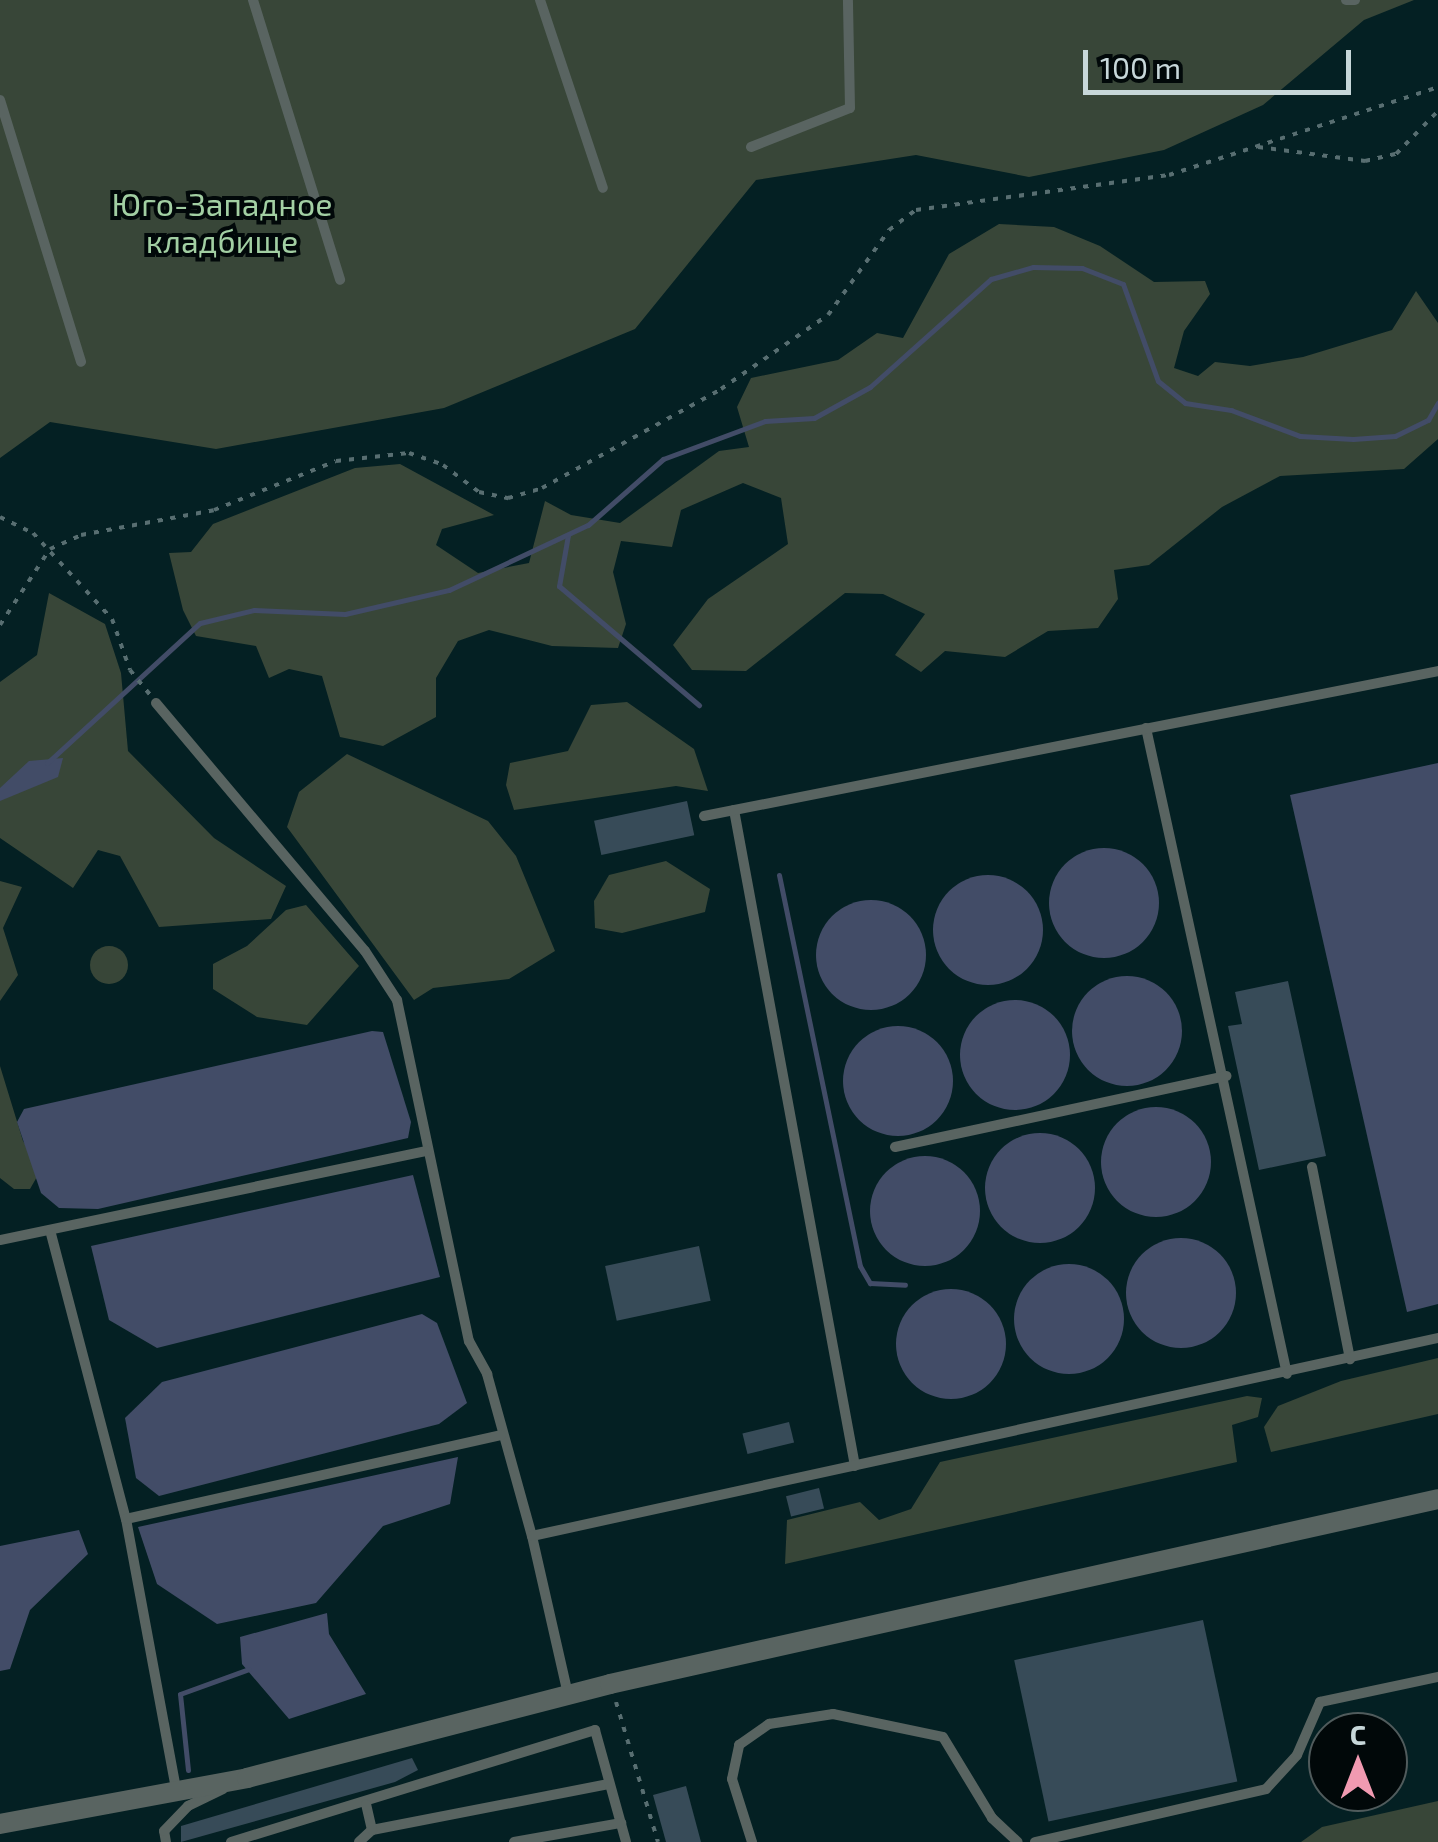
<!DOCTYPE html>
<html>
<head>
<meta charset="utf-8">
<style>
  body { margin:0 }
  #map { position:relative; width:1438px; height:1842px; overflow:hidden; background:#042023; font-family:"Exo 2",sans-serif }
  div>[style] { position:absolute }
  [style*='--x'] { left:calc(var(--x)*1px); top:calc(var(--y)*1px); width:calc(var(--w)*1px); rotate:calc(var(--a)*1deg) }
  .green>* { inset:0; background:#384638 }
  .round { border-radius:50% }
  .water>* { inset:0; background:#424c67 }
  .stream>* { height:5px; margin:-2.5px; padding:0 2.5px; transform-origin:2.5px; border-radius:2.5px; background:#424c67 }
  .building>* { inset:0; background:#374b58; transform-origin:0 0 }
  .path>* { height:4px; margin-top:-2px; transform-origin:0; background:repeating-linear-gradient(90deg,#586e71 0 5px,transparent 0 13px) }
  .lane>* { height:10px; margin:-5px; padding:0 5px; transform-origin:5px; border-radius:5px; background:#596461 }
  .street>* { height:20px; margin:-10px; padding:0 10px; transform-origin:10px; border-radius:10px; background:#596461 }
  span { translate:-50% -50%; white-space:nowrap; text-align:center; line-height:1.15; -webkit-text-stroke:8px #010809; paint-order:stroke }
  .park-label { font-size:32px; color:#a2cfa3 }
  .north { position:absolute; left:1308px; top:1712px; width:100px; height:100px; box-sizing:border-box; background:#010809; border:2px solid #505b5c; border-radius:50%; rotate:0deg; font-size:28px; font-weight:700; line-height:40px; text-align:center; color:#c7d7d9 }
  .north::after { content:''; display:block; margin:auto; width:35px; height:45px; background:#f19ab1; clip-path:polygon(50% 0,100% 100%,50% 72%,0 100%) }
  .scale { position:absolute; left:1083px; top:50px; width:268px; height:45px; box-sizing:border-box; border:5px solid #c7d7d9; border-top:0; padding-left:12px; font-size:30px; line-height:35px; white-space:nowrap; color:#c7d7d9; -webkit-text-stroke:8px #010809; paint-order:stroke }
</style>
</head>
<body>
<div id="map">
  <div class="green">
    <div style="clip-path:polygon(0 0,1414px 0,1364px 20px,1263px 105px,1164px 150px,1029px 177px,916px 155px,756px 180px,635px 329px,444px 408px,216px 449px,50px 422px,0 458px)"></div>
    <div style="clip-path:polygon(999px 224px,1054px 227px,1100px 246px,1154px 282px,1205px 281px,1210px 294px,1184px 331px,1174px 368px,1198px 376px,1215px 362px,1250px 366px,1303px 357px,1392px 330px,1416px 291px,1438px 323px,1438px 439px,1404px 469px,1280px 476px,1222px 507px,1149px 565px,1114px 570px,1118px 599px,1098px 628px,1048px 631px,1005px 657px,945px 651px,921px 672px,895px 655px,925px 614px,883px 594px,845px 593px,746px 671px,692px 670px,673px 645px,708px 599px,788px 544px,781px 498px,743px 483px,681px 510px,672px 547px,621px 541px,613px 572px,626px 624px,618px 648px,552px 646px,489px 630px,458px 641px,436px 678px,436px 717px,383px 746px,340px 737px,322px 676px,289px 669px,269px 678px,256px 646px,196px 636px,183px 610px,169px 553px,191px 552px,213px 524px,355px 468px,400px 464px,494px 515px,442px 529px,436px 545px,478px 573px,529px 563px,545px 501px,571px 515px,620px 523px,719px 451px,749px 447px,737px 407px,751px 378px,838px 360px,877px 333px,903px 338px,949px 254px)"></div>
    <div style="clip-path:polygon(49px 593px,105px 624px,121px 673px,128px 751px,214px 838px,286px 886px,271px 919px,159px 927px,120px 856px,98px 850px,73px 888px,0 838px,0 682px,37px 655px)"></div>
    <div style="clip-path:polygon(627px 702px,694px 749px,708px 791px,676px 786px,514px 810px,506px 785px,510px 763px,568px 751px,591px 705px)"></div>
    <div style="clip-path:polygon(347px 754px,488px 821px,516px 856px,555px 951px,509px 979px,433px 988px,414px 1000px,287px 827px,299px 792px)"></div>
    <div style="clip-path:polygon(666px 861px,710px 889px,705px 912px,622px 933px,595px 928px,594px 901px,609px 875px)"></div>
    <div style="clip-path:polygon(0 881px,22px 887px,3px 928px,18px 975px,0 1001px)"></div>
    <div style="clip-path:polygon(306px 905px,359px 966px,307px 1025px,257px 1017px,213px 989px,213px 964px,247px 946px,286px 910px)"></div>
    <div class="round" style="left:90px;top:946px;width:38px;height:38px"></div>
    <div style="clip-path:polygon(0 1066px,23px 1141px,42px 1168px,30px 1189px,14px 1189px,0 1178px)"></div>
    <div style="clip-path:polygon(1438px 1358px,1438px 1414px,1271px 1452px,1264px 1427px,1278px 1406px,1341px 1381px)"></div>
    <div style="clip-path:polygon(1247px 1396px,1262px 1398px,1258px 1417px,1232px 1425px,1237px 1462px,785px 1564px,787px 1520px,860px 1502px,879px 1520px,911px 1509px,940px 1462px)"></div>
    <div style="clip-path:polygon(1438px 1801px,1438px 1842px,1301px 1842px,1322px 1827px)"></div>
  </div>
  <div class="water">
    <div style="clip-path:polygon(63px 758px,58px 777px,0 801px,0 788px,29px 761px)"></div>
    <div style="clip-path:polygon(1438px 763px,1438px 1304px,1407px 1312px,1290px 795px)"></div>
    <div class="round" style="left:1049px;top:848px;width:110px;height:110px"></div>
    <div class="round" style="left:933px;top:875px;width:110px;height:110px"></div>
    <div class="round" style="left:816px;top:900px;width:110px;height:110px"></div>
    <div class="round" style="left:1072px;top:976px;width:110px;height:110px"></div>
    <div class="round" style="left:960px;top:1000px;width:110px;height:110px"></div>
    <div class="round" style="left:843px;top:1026px;width:110px;height:110px"></div>
    <div style="clip-path:polygon(372px 1031px,383px 1032px,411px 1122px,408px 1138px,98px 1209px,59px 1208px,41px 1193px,17px 1122px,24px 1109px)"></div>
    <div class="round" style="left:1101px;top:1107px;width:110px;height:110px"></div>
    <div class="round" style="left:985px;top:1133px;width:110px;height:110px"></div>
    <div class="round" style="left:870px;top:1156px;width:110px;height:110px"></div>
    <div style="clip-path:polygon(413px 1175px,440px 1277px,157px 1348px,109px 1320px,91px 1246px)"></div>
    <div class="round" style="left:1126px;top:1238px;width:110px;height:110px"></div>
    <div class="round" style="left:1014px;top:1264px;width:110px;height:110px"></div>
    <div class="round" style="left:896px;top:1289px;width:110px;height:110px"></div>
    <div style="clip-path:polygon(422px 1314px,437px 1323px,467px 1403px,439px 1424px,159px 1496px,136px 1478px,125px 1418px,162px 1382px)"></div>
    <div style="clip-path:polygon(458px 1457px,450px 1504px,383px 1526px,316px 1603px,217px 1624px,157px 1584px,138px 1527px)"></div>
    <div style="clip-path:polygon(79px 1530px,88px 1554px,30px 1610px,10px 1669px,0 1671px,0 1546px)"></div>
    <div style="clip-path:polygon(327px 1613px,329px 1634px,366px 1694px,289px 1719px,242px 1664px,240px 1637px)"></div>
  </div>
  <div class="stream">
    <div style="--x:568;--y:535;--w:52;--a:100"></div>
    <div style="--x:559;--y:586;--w:184;--a:40.4"></div>
    <div style="--x:47;--y:763;--w:207;--a:-42.5"></div>
    <div style="--x:200;--y:623;--w:56;--a:-13.5"></div>
    <div style="--x:254;--y:610;--w:91;--a:2.5"></div>
    <div style="--x:345;--y:614;--w:107;--a:-13"></div>
    <div style="--x:449;--y:590;--w:153;--a:-25.1"></div>
    <div style="--x:588;--y:525;--w:100;--a:-41.3"></div>
    <div style="--x:663;--y:459;--w:109;--a:-20.4"></div>
    <div style="--x:765;--y:421;--w:49;--a:-3.5"></div>
    <div style="--x:814;--y:418;--w:64;--a:-29"></div>
    <div style="--x:870;--y:387;--w:162;--a:-41.8"></div>
    <div style="--x:991;--y:279;--w:44;--a:-15.9"></div>
    <div style="--x:1033;--y:267;--w:49;--a:1.2"></div>
    <div style="--x:1082;--y:268;--w:44;--a:21.3"></div>
    <div style="--x:1123;--y:284;--w:103;--a:70.2"></div>
    <div style="--x:1158;--y:381;--w:35;--a:39"></div>
    <div style="--x:1185;--y:403;--w:47;--a:8.7"></div>
    <div style="--x:1231;--y:410;--w:74;--a:20.6"></div>
    <div style="--x:1300;--y:436;--w:53;--a:3.2"></div>
    <div style="--x:1353;--y:439;--w:42;--a:-4.1"></div>
    <div style="--x:1395;--y:436;--w:37;--a:-26"></div>
    <div style="--x:1428;--y:420;--w:20;--a:-60"></div>
    <div style="--x:779;--y:875;--w:399;--a:78.3"></div>
    <div style="--x:860;--y:1266;--w:20;--a:60"></div>
    <div style="--x:870;--y:1283;--w:35;--a:3"></div>
    <div style="--x:188;--y:1770;--w:76;--a:-96"></div>
    <div style="--x:180;--y:1694;--w:73;--a:-19.9"></div>
  </div>
  <div class="building">
    <div style="left:687px;top:801px;width:35px;height:95px;rotate:78deg"></div>
    <div style="clip-path:polygon(1288px 981px,1326px 1156px,1259px 1170px,1228px 1026px,1242px 1024px,1235px 992px)"></div>
    <div style="left:699px;top:1246px;width:56px;height:96px;rotate:78deg"></div>
    <div style="left:789px;top:1422px;width:21px;height:48px;rotate:76deg"></div>
    <div style="left:819px;top:1488px;width:21px;height:34px;rotate:76deg"></div>
    <div style="left:1203px;top:1620px;width:165px;height:193px;rotate:78deg"></div>
    <div style="clip-path:polygon(412px 1758px,418px 1770px,395px 1782px,181px 1842px,181px 1826px)"></div>
    <div style="clip-path:polygon(686px 1786px,701px 1842px,666px 1842px,653px 1795px)"></div>
  </div>
  <div class="path">
    <div style="--x:1258;--y:147;--w:108;--a:7.5"></div>
    <div style="--x:1365;--y:161;--w:32;--a:-13"></div>
    <div style="--x:1396;--y:154;--w:60;--a:-45.7"></div>
    <div style="--x:0;--y:517;--w:37;--a:26"></div>
    <div style="--x:33;--y:533;--w:117;--a:47.4"></div>
    <div style="--x:112;--y:619;--w:54;--a:70.6"></div>
    <div style="--x:130;--y:670;--w:32;--a:51"></div>
    <div style="--x:0;--y:625;--w:91;--a:-56.7"></div>
    <div style="--x:50;--y:549;--w:34;--a:-24"></div>
    <div style="--x:81;--y:535;--w:135;--a:-10.6"></div>
    <div style="--x:214;--y:510;--w:131;--a:-21.9"></div>
    <div style="--x:336;--y:461;--w:73;--a:-6.3"></div>
    <div style="--x:409;--y:453;--w:36;--a:19"></div>
    <div style="--x:443;--y:465;--w:45;--a:36.9"></div>
    <div style="--x:479;--y:492;--w:30;--a:12"></div>
    <div style="--x:508;--y:498;--w:35;--a:-16"></div>
    <div style="--x:542;--y:488;--w:205;--a:-28.9"></div>
    <div style="--x:721;--y:389;--w:130;--a:-34.7"></div>
    <div style="--x:828;--y:315;--w:105;--a:-54.3"></div>
    <div style="--x:889;--y:230;--w:34;--a:-37"></div>
    <div style="--x:916;--y:210;--w:255;--a:-7.9"></div>
    <div style="--x:1169;--y:175;--w:283;--a:-18.1"></div>
    <div style="--x:616;--y:1702;--w:146;--a:73.3"></div>
  </div>
  <div class="lane">
    <div style="--x:253;--y:0;--w:293;--a:72.7"></div>
    <div style="--x:540;--y:0;--w:198;--a:71.5"></div>
    <div style="--x:1346;--y:0;--w:9;--a:0"></div>
    <div style="--x:0;--y:100;--w:274;--a:72.8"></div>
    <div style="--x:751;--y:147;--w:106;--a:-21.5"></div>
    <div style="--x:850;--y:108;--w:108;--a:-91.1"></div>
    <div style="--x:156;--y:703;--w:324;--a:49.9"></div>
    <div style="--x:365;--y:951;--w:59;--a:56.9"></div>
    <div style="--x:397;--y:1000;--w:349;--a:78.1"></div>
    <div style="--x:469;--y:1341;--w:38;--a:61"></div>
    <div style="--x:487;--y:1374;--w:168;--a:74.5"></div>
    <div style="--x:532;--y:1536;--w:162;--a:77.2"></div>
    <div style="--x:1146;--y:728;--w:661;--a:77.69"></div>
    <div style="--x:734;--y:810;--w:667;--a:79.55"></div>
    <div style="--x:704;--y:816;--w:748;--a:-11.17"></div>
    <div style="--x:895;--y:1147;--w:339;--a:-12.1"></div>
    <div style="--x:1312;--y:1167;--w:196;--a:78.8"></div>
    <div style="--x:50;--y:1230;--w:299;--a:75.3"></div>
    <div style="--x:126;--y:1519;--w:274;--a:79.5"></div>
    <div style="--x:0;--y:1240;--w:436;--a:-11.8"></div>
    <div style="--x:126;--y:1519;--w:384;--a:-12.6"></div>
    <div style="--x:532;--y:1536;--w:927;--a:-12.33"></div>
    <div style="--x:372;--y:1830;--w:241;--a:-11"></div>
    <div style="--x:166;--y:1842;--w:11;--a:-100"></div>
    <div style="--x:164;--y:1831;--w:35;--a:-46"></div>
    <div style="--x:188;--y:1806;--w:39;--a:-26"></div>
    <div style="--x:231;--y:1842;--w:381;--a:-17.1"></div>
    <div style="--x:595;--y:1730;--w:116;--a:74.5"></div>
    <div style="--x:359;--y:1842;--w:18;--a:-43"></div>
    <div style="--x:372;--y:1830;--w:26;--a:-103"></div>
    <div style="--x:514;--y:1842;--w:109;--a:-10.1"></div>
    <div style="--x:752;--y:1842;--w:66;--a:-107.6"></div>
    <div style="--x:732;--y:1779;--w:35;--a:-78"></div>
    <div style="--x:739;--y:1745;--w:37;--a:-35"></div>
    <div style="--x:769;--y:1724;--w:65;--a:-8.9"></div>
    <div style="--x:833;--y:1714;--w:112;--a:11.8"></div>
    <div style="--x:943;--y:1737;--w:95;--a:58.8"></div>
    <div style="--x:992;--y:1818;--w:35;--a:43"></div>
    <div style="--x:1035;--y:1842;--w:237;--a:-12.9"></div>
    <div style="--x:1266;--y:1789;--w:46;--a:-47.6"></div>
    <div style="--x:1297;--y:1755;--w:58;--a:-66.5"></div>
    <div style="--x:1320;--y:1702;--w:121;--a:-12"></div>
  </div>
  <div class="street">
    <div style="--x:0;--y:1824;--w:251;--a:-10.5"></div>
    <div style="--x:247;--y:1778;--w:375;--a:-14.5"></div>
    <div style="--x:610;--y:1684;--w:848;--a:-12.59"></div>
  </div>
  <div class="park-label">
    <span style="left:222px;top:222px">Юго-Западное<br>кладбище</span>
  </div>
  <div class="north">С</div>
  <div class="scale">100 m</div>
</div>
</body>
</html>
